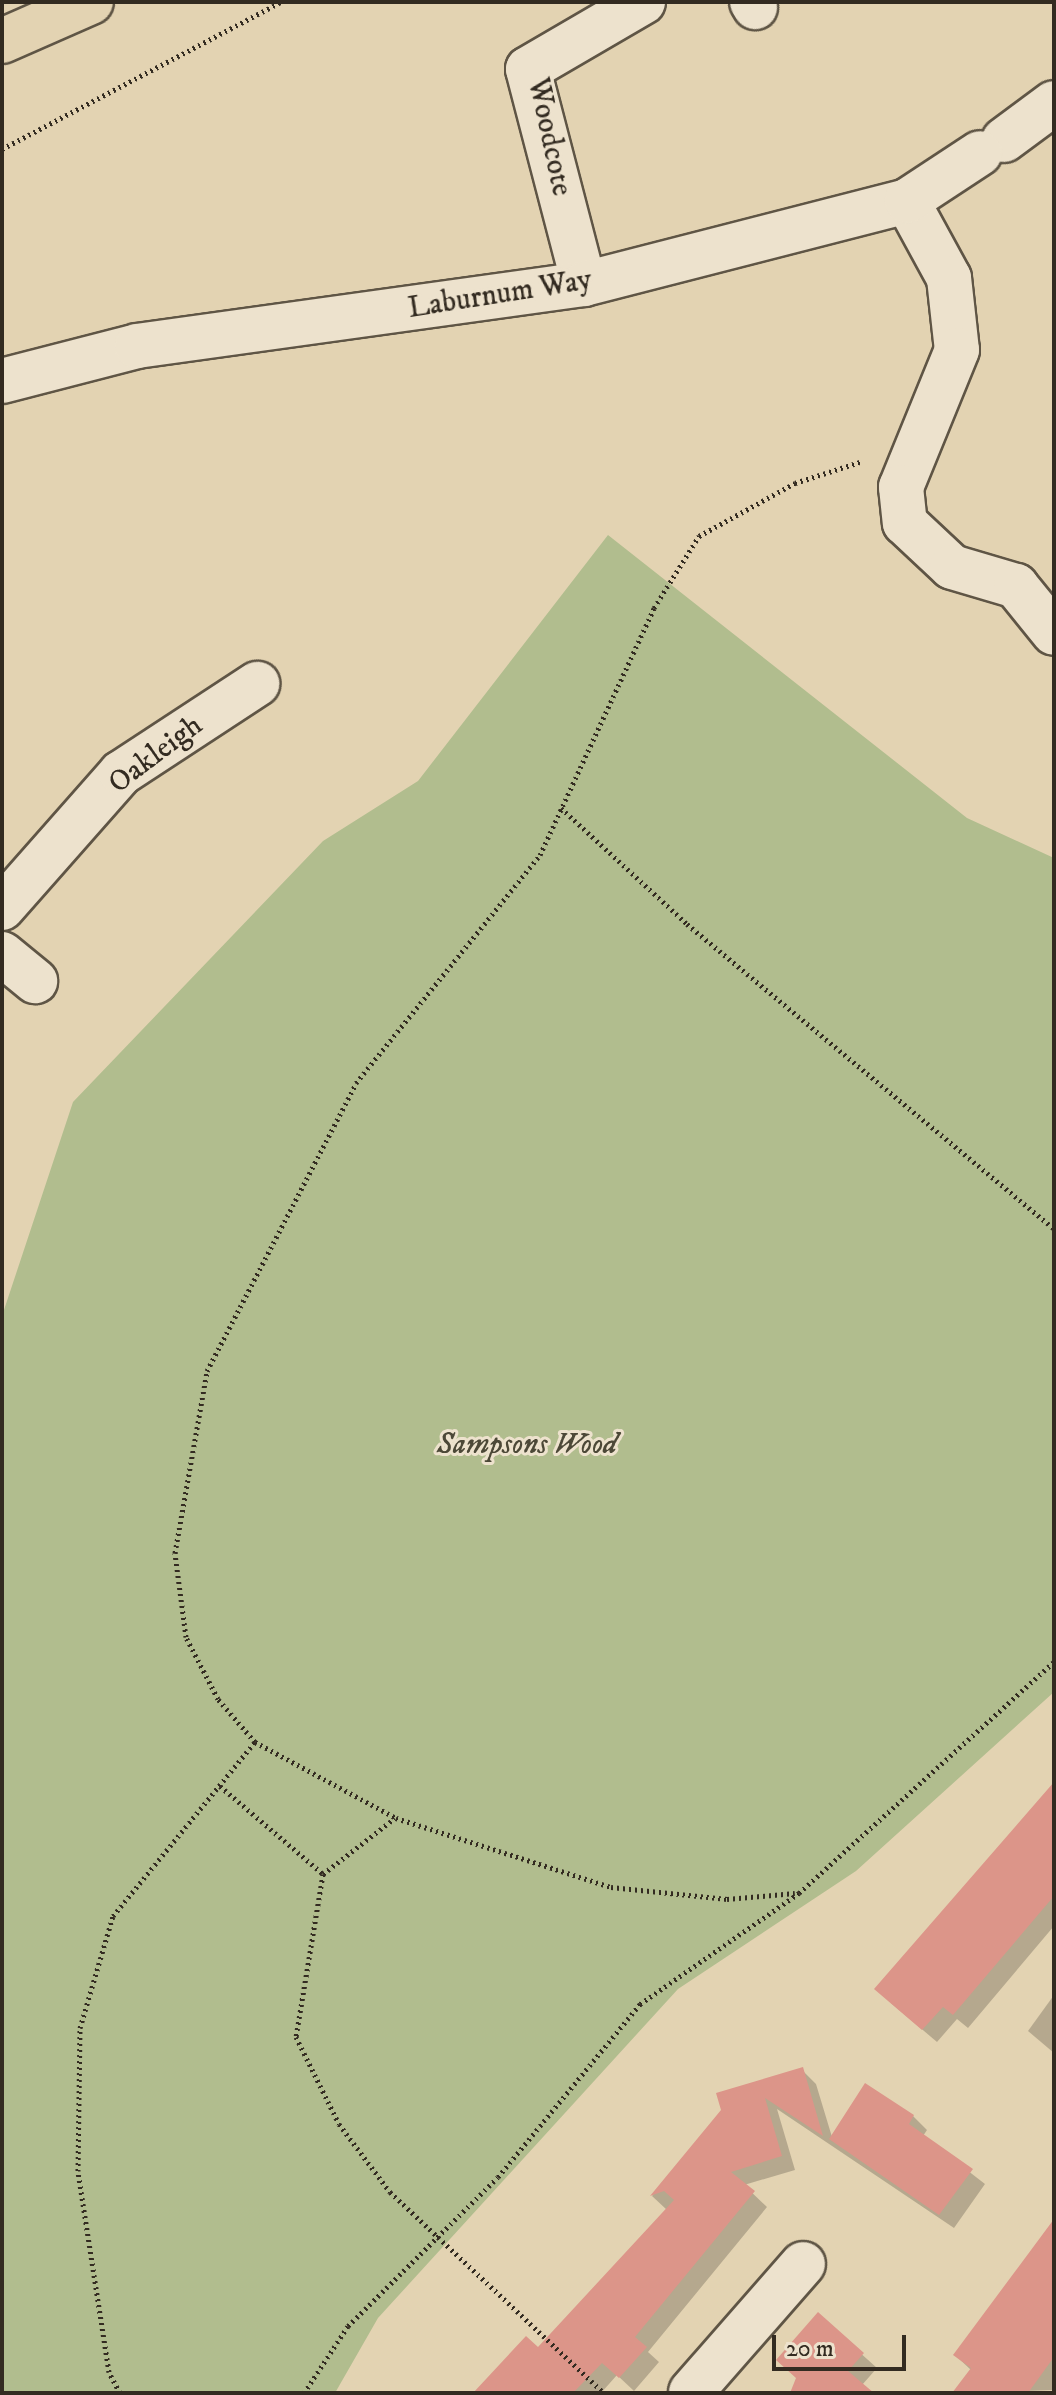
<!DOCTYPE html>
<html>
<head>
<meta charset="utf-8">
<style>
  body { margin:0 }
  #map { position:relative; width:1056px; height:2395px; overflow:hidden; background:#e3d3b2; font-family:"IM FELL DW Pica",serif }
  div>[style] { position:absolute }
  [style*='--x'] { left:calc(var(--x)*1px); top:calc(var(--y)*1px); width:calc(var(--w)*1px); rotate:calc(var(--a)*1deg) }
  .green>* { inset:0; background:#b1bd8e }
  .shadow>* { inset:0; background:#0003 }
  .building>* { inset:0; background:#dc9589 }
  .path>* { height:5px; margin-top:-2.5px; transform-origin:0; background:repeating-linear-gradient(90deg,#332b21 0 2px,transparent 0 6px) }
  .roads { filter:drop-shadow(2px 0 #5f5545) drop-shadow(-2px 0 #5f5545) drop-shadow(0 2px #5f5545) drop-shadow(0 -2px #5f5545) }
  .street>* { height:44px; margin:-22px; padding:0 22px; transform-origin:22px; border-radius:22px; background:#ede2cd }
  .primary>* { height:44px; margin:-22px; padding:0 22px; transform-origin:22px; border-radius:22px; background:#e3d3b2 }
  span { translate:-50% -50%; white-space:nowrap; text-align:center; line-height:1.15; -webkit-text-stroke:6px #ede2cd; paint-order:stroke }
  .street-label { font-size:30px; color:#332b21 }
  .park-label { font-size:30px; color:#4c4837; font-style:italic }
  .frame { position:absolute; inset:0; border:4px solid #332b21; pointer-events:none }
  .scale { position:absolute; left:772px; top:2335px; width:134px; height:36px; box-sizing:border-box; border:4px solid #332b21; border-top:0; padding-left:10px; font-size:24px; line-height:28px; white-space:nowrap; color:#332b21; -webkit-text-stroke:6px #ede2cd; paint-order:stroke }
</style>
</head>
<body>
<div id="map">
  <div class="green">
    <div style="clip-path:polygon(608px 535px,967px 818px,1054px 858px,1054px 1692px,856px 1871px,678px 1989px,378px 2318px,335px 2393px,2px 2393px,2px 1316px,73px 1102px,323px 841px,418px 781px)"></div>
  </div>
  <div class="shadow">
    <div style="clip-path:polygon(1054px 1793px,1054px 1926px,968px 2028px,957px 2019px,937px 2042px,891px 2003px)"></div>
    <div style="clip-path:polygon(1054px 1995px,1054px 2053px,1028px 2031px)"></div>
    <div style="clip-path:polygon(802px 2070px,816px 2084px,832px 2137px,913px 2116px,927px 2130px,923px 2136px,985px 2184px,954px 2228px,777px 2109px,795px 2170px,744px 2185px,767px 2207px,648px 2352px,659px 2362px,634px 2391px,617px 2375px,601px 2393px,476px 2393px,538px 2350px,667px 2210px,652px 2196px,723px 2110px)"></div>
    <div style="clip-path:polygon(1054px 2220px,1054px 2390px,955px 2393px,971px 2370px,955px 2355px)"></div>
    <div style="clip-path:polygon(818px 2315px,877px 2368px,862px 2385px,870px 2393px,801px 2393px)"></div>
  </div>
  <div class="building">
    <div style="clip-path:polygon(1054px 1782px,1054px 1896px,953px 2015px,943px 2007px,922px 2030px,874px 1989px)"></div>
    <div style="clip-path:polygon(803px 2067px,823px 2136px,765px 2098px,782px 2156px,731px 2172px,755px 2191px,635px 2337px,647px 2347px,619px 2378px,602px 2363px,573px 2393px,473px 2393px,526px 2336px,538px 2347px,674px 2200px,664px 2191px,650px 2196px,721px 2110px,716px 2093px)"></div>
    <div style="clip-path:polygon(865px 2083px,914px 2115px,909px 2124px,973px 2169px,939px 2215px,829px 2139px)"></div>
    <div style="clip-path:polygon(1054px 2219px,1054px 2357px,1028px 2393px,952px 2393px,971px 2368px,953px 2355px)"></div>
    <div style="clip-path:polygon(818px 2312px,864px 2353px,848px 2371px,874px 2393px,790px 2393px,796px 2378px,776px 2360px)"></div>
  </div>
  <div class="path">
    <div style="--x:2;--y:149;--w:315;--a:-27.8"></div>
    <div style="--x:561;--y:808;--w:171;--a:42.6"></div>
    <div style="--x:687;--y:924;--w:477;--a:39.7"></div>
    <div style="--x:255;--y:1742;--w:160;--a:28.3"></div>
    <div style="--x:396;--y:1818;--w:226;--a:17.8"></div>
    <div style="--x:611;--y:1887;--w:117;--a:5.9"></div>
    <div style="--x:727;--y:1899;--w:68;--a:-5"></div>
    <div style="--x:220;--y:1786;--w:135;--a:40.5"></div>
    <div style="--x:323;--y:1874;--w:165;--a:99.4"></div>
    <div style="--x:296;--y:2037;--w:97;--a:63.7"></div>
    <div style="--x:339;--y:2124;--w:85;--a:53.1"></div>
    <div style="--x:390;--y:2192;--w:294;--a:43.2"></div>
    <div style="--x:323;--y:1874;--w:91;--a:-37.9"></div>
    <div style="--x:120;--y:2393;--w:24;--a:-118"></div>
    <div style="--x:109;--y:2372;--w:203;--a:-98.8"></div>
    <div style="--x:78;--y:2171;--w:143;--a:-89.2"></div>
    <div style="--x:80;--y:2028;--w:117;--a:-73.6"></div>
    <div style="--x:113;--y:1916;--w:225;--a:-50.8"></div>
    <div style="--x:255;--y:1742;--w:57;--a:-130.7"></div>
    <div style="--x:218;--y:1699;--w:70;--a:-117.3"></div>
    <div style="--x:186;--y:1637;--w:85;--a:-97.5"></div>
    <div style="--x:175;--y:1553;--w:185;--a:-80"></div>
    <div style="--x:207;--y:1371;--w:324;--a:-62.6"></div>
    <div style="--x:356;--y:1083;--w:293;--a:-51.1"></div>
    <div style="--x:540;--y:855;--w:272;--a:-65.2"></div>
    <div style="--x:654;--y:608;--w:85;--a:-58"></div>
    <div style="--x:699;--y:536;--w:110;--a:-28.9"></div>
    <div style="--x:795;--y:483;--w:71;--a:-17.9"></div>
    <div style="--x:304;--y:2393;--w:80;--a:-56.7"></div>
    <div style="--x:348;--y:2326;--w:211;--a:-44.8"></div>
    <div style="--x:498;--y:2177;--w:224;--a:-50.6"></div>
    <div style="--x:640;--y:2004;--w:194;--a:-34.9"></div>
    <div style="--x:799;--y:1893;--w:344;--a:-42.2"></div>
  </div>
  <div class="roads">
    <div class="street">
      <div style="--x:752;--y:2;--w:6;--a:59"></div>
      <div style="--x:1004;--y:140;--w:62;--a:-36.5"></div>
      <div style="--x:907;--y:201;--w:88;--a:61.4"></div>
      <div style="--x:949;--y:278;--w:72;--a:83.7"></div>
      <div style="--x:957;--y:350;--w:148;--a:112.2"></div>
      <div style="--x:901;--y:487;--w:36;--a:84"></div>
      <div style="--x:905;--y:523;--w:64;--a:43.1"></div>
      <div style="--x:952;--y:567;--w:67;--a:16.5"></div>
      <div style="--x:1016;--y:586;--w:60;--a:51"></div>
      <div style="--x:584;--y:284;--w:222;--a:-104.6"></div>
      <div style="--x:528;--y:69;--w:133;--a:-30.2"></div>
      <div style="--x:2;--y:381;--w:139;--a:-14.5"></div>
      <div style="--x:137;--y:346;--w:451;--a:-7.9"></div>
      <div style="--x:584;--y:284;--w:333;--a:-14.4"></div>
      <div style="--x:907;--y:201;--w:87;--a:-33.3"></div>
      <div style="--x:2;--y:908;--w:180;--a:-48.6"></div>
      <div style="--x:121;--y:773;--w:163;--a:-33.2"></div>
      <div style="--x:2;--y:954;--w:43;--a:39.3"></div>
      <div style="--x:691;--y:2392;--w:170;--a:-48.8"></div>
    </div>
    <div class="primary">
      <div style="--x:2;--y:41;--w:97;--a:-23.7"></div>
    </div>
  </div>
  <div class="street-label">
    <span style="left:549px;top:137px;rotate:78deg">Woodcote</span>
    <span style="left:500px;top:295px;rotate:-9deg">Laburnum Way</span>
    <span style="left:156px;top:755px;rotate:-37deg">Oakleigh</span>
  </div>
  <div class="park-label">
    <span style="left:527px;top:1445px">Sampsons Wood</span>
  </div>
  <div class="frame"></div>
  <div class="scale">20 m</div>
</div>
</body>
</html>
